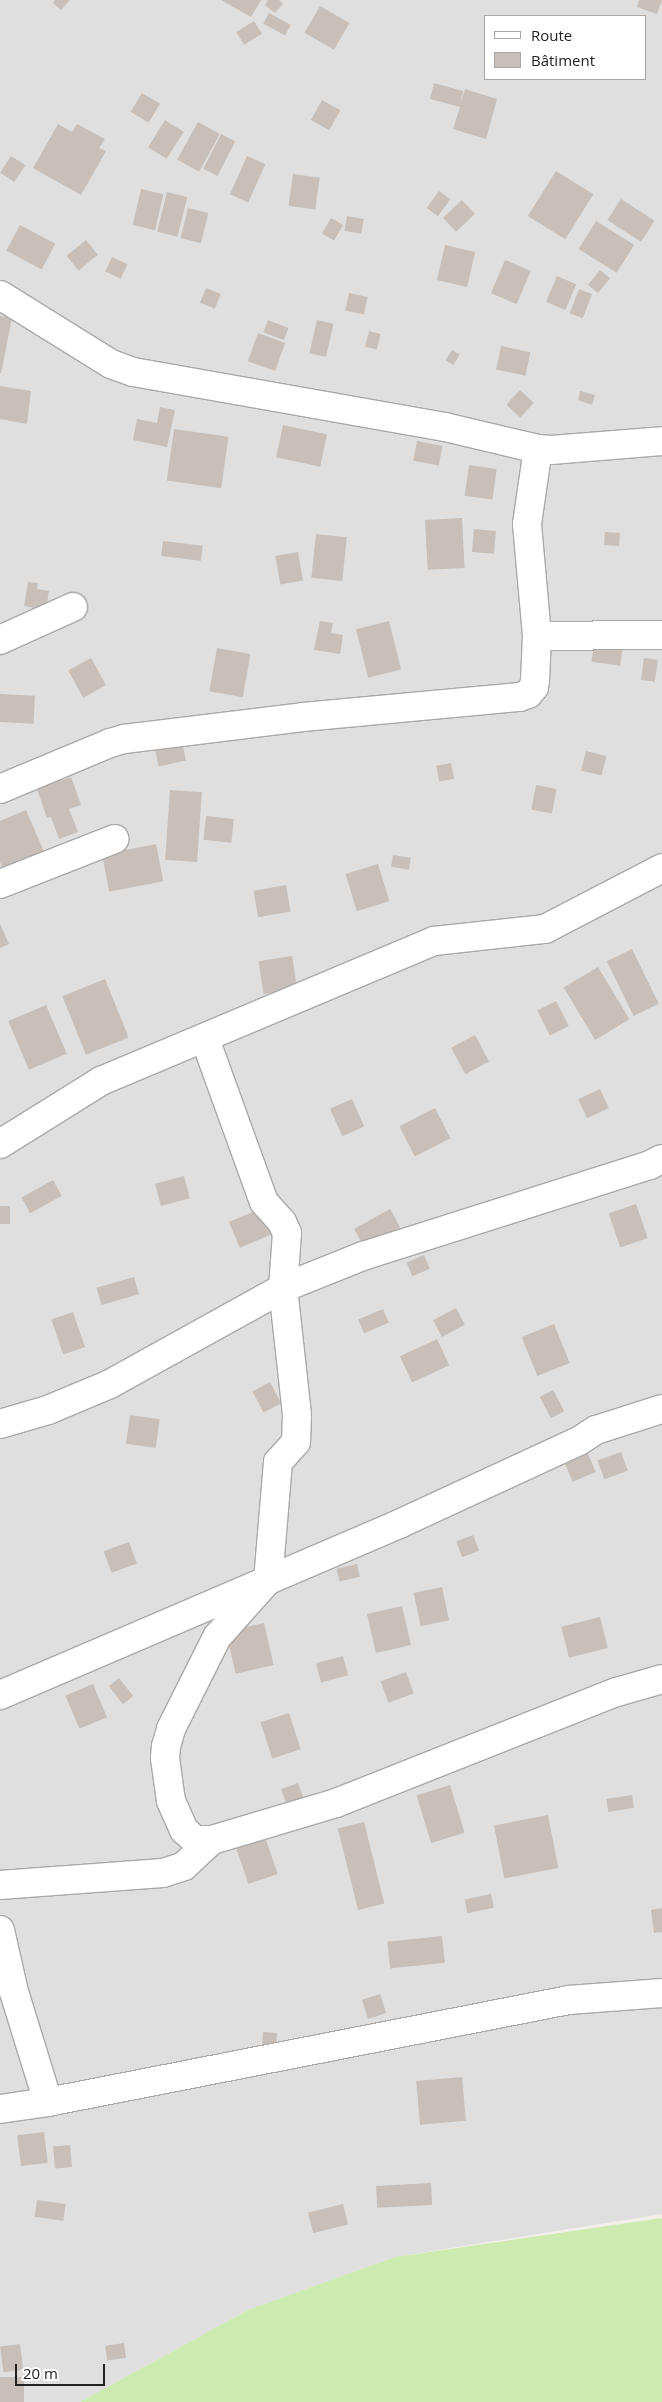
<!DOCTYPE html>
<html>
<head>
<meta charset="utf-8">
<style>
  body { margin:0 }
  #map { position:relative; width:662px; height:2402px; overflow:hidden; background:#f2efe9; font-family:"Open Sans",sans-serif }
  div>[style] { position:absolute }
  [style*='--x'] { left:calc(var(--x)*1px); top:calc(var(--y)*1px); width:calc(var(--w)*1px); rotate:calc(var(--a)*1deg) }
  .residential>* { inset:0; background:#e0dfdf }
  .grass>* { inset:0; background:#cdebb0 }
  .building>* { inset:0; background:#c7bfb8; transform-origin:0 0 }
  .roads { filter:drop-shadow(1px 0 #a9a9a9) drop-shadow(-1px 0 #a9a9a9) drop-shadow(0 1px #a9a9a9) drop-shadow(0 -1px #a9a9a9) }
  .street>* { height:28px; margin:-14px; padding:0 14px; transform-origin:14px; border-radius:14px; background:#fff }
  span { translate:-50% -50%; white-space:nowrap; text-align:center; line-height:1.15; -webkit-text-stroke:4px #fff; paint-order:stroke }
  .legend { position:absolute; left:484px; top:15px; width:162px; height:65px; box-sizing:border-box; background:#fff; border:1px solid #a7a7a7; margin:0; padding:6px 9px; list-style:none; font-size:15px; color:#222 }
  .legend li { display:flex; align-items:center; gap:10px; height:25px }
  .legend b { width:25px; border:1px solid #a7a7a7 }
  .scale { position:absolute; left:15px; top:2364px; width:90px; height:22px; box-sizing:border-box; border:2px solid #222; border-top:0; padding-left:6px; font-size:15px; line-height:18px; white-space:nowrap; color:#222; -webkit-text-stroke:4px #fff; paint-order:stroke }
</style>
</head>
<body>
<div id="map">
  <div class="residential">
    <div style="clip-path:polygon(evenodd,0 0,662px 0,662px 2214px,395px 2257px,248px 2310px,80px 2402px,0 2402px,0 0,486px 16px,646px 16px,646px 79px,486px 79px,486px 16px)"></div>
  </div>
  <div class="grass">
    <div style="clip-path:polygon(662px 2218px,662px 2402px,80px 2402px,248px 2310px,395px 2257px)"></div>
  </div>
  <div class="building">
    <div style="clip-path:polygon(55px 0,70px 0,61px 10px,53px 3px)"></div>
    <div style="clip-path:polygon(221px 0,261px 0,251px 17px)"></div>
    <div style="clip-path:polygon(268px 0,279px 0,283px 4px,275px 13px,265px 5px)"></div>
    <div style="clip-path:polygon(639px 0,662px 0,657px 14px,637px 7px)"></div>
    <div style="left:320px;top:6px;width:34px;height:31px;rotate:30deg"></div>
    <div style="left:269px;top:13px;width:25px;height:12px;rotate:29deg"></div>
    <div style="left:254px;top:21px;width:15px;height:21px;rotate:58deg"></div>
    <div style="clip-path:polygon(434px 83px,463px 91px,460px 105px,465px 89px,497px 99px,486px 139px,453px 129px,460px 107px,430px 99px)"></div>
    <div style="left:142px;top:93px;width:21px;height:22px;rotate:31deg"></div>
    <div style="left:322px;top:100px;width:21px;height:23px;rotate:29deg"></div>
    <div style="left:165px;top:120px;width:22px;height:32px;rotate:32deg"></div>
    <div style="left:198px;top:122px;width:25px;height:43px;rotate:29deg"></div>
    <div style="clip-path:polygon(58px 124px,72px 132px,77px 124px,105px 139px,99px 148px,106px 151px,81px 195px,33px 168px)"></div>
    <div style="left:221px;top:134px;width:16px;height:39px;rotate:27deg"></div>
    <div style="left:11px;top:156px;width:17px;height:20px;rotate:33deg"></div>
    <div style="left:247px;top:156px;width:20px;height:42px;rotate:24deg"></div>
    <div style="left:556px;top:171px;width:44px;height:53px;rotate:32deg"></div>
    <div style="left:293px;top:174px;width:27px;height:32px;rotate:8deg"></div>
    <div style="left:141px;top:189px;width:23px;height:37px;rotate:13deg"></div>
    <div style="left:439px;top:191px;width:14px;height:21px;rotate:36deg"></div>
    <div style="left:167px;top:192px;width:21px;height:41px;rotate:14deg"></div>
    <div style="left:621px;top:199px;width:40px;height:25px;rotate:33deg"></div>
    <div style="left:462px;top:200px;width:19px;height:26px;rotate:47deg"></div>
    <div style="left:188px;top:208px;width:21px;height:31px;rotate:14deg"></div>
    <div style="left:347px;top:216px;width:17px;height:15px;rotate:10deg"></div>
    <div style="left:331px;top:218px;width:14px;height:18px;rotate:30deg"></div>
    <div style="left:596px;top:221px;width:45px;height:33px;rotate:32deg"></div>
    <div style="left:20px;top:225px;width:40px;height:29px;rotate:28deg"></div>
    <div style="left:86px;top:240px;width:19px;height:25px;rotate:51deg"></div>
    <div style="left:445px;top:245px;width:31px;height:36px;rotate:13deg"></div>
    <div style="left:112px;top:257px;width:17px;height:16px;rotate:25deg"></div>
    <div style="left:505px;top:260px;width:28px;height:36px;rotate:23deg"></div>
    <div style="left:600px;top:270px;width:13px;height:19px;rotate:39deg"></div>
    <div style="left:557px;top:276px;width:21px;height:28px;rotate:23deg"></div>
    <div style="left:206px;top:288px;width:16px;height:16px;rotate:22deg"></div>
    <div style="left:579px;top:289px;width:14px;height:26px;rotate:21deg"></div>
    <div style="left:349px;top:293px;width:19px;height:18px;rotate:12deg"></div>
    <div style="clip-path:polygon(0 316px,12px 318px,1px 373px,0 373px)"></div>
    <div style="left:268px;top:320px;width:22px;height:13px;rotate:21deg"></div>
    <div style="left:317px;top:320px;width:17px;height:34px;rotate:13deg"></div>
    <div style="left:369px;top:331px;width:12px;height:16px;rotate:14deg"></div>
    <div style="left:258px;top:333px;width:29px;height:30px;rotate:20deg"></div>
    <div style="left:501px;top:346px;width:30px;height:24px;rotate:12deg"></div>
    <div style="left:452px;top:350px;width:9px;height:12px;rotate:32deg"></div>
    <div style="clip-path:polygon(0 386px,31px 391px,27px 424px,0 419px)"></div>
    <div style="left:520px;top:390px;width:19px;height:20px;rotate:43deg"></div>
    <div style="clip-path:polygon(580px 391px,595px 395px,592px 405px,578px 400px)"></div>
    <div style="clip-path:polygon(160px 407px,175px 410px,167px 447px,133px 440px,137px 419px,157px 423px)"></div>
    <div style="left:283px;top:425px;width:45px;height:33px;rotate:12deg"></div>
    <div style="left:174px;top:429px;width:55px;height:52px;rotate:8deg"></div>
    <div style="left:417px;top:441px;width:26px;height:20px;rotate:11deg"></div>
    <div style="left:469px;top:465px;width:28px;height:31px;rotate:8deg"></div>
    <div style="left:462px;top:518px;width:50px;height:37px;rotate:87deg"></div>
    <div style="left:474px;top:529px;width:22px;height:23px;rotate:5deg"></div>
    <div style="left:605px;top:532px;width:15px;height:13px;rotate:4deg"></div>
    <div style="left:316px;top:534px;width:31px;height:44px;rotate:6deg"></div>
    <div style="left:163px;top:541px;width:40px;height:15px;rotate:7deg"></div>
    <div style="left:298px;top:552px;width:29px;height:23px;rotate:80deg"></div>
    <div style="clip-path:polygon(28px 582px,38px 583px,37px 589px,49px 591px,46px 610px,24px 606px)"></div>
    <div style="clip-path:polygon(320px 621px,333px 623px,331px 633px,343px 635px,340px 654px,314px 650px)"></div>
    <div style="left:389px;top:621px;width:50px;height:34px;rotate:76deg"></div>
    <div style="left:594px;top:644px;width:29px;height:18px;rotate:8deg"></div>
    <div style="left:217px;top:648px;width:34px;height:44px;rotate:10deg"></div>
    <div style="left:91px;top:658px;width:31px;height:26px;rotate:61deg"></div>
    <div style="left:644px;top:658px;width:14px;height:22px;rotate:8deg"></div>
    <div style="left:0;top:694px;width:35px;height:28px;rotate:3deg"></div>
    <div style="left:182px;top:742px;width:19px;height:28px;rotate:78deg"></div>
    <div style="left:586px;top:751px;width:21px;height:20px;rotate:14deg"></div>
    <div style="left:451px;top:763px;width:16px;height:15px;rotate:79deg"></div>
    <div style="clip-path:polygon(71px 777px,81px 805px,69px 809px,78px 832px,59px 839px,51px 817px,47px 818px,37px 789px)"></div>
    <div style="left:536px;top:785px;width:21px;height:25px;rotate:11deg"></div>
    <div style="left:170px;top:790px;width:32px;height:70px;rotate:4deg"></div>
    <div style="clip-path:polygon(26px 810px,45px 854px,4px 872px,0 862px,0 821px)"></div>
    <div style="left:206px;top:816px;width:28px;height:24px;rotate:6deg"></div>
    <div style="left:156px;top:844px;width:38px;height:55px;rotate:79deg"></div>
    <div style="left:393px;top:855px;width:18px;height:12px;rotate:9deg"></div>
    <div style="left:378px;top:864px;width:39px;height:34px;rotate:73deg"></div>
    <div style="left:286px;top:885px;width:27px;height:33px;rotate:80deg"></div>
    <div style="clip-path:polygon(0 924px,9px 944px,0 948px)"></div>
    <div style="left:632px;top:949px;width:61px;height:28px;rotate:64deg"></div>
    <div style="left:292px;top:956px;width:33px;height:34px;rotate:81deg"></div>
    <div style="left:598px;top:967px;width:61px;height:40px;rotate:59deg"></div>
    <div style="left:105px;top:979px;width:63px;height:46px;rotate:68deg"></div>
    <div style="left:556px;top:1001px;width:28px;height:21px;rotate:63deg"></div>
    <div style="left:46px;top:1005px;width:53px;height:41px;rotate:67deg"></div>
    <div style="left:475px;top:1035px;width:30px;height:27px;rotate:62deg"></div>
    <div style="left:600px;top:1089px;width:21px;height:24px;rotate:65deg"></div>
    <div style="left:352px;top:1099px;width:30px;height:24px;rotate:66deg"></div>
    <div style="left:435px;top:1108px;width:34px;height:40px;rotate:63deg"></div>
    <div style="left:184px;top:1176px;width:23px;height:30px;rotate:75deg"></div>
    <div style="left:53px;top:1180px;width:18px;height:36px;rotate:61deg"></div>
    <div style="left:636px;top:1204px;width:36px;height:29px;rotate:71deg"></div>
    <div style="left:0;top:1206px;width:10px;height:18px"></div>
    <div style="left:262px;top:1208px;width:28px;height:36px;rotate:67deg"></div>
    <div style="left:390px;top:1209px;width:21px;height:41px;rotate:61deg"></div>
    <div style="left:424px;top:1255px;width:15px;height:19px;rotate:67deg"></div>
    <div style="left:134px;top:1277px;width:18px;height:39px;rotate:74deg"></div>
    <div style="left:456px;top:1308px;width:19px;height:26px;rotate:62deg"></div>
    <div style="left:383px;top:1309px;width:15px;height:27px;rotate:67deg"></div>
    <div style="left:73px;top:1312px;width:37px;height:23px;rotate:71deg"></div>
    <div style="left:554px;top:1324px;width:42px;height:35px;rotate:68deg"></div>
    <div style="left:437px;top:1339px;width:29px;height:41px;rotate:65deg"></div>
    <div style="left:270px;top:1382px;width:24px;height:20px;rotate:62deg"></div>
    <div style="left:553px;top:1390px;width:24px;height:15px;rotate:62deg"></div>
    <div style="left:130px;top:1415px;width:30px;height:29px;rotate:8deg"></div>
    <div style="left:586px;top:1449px;width:25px;height:25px;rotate:67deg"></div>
    <div style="left:621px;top:1452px;width:20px;height:25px;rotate:70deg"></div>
    <div style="left:473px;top:1535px;width:17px;height:18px;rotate:69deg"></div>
    <div style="left:129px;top:1542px;width:23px;height:27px;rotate:70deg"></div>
    <div style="left:357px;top:1564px;width:13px;height:21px;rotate:77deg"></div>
    <div style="left:442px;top:1587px;width:34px;height:29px;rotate:78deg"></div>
    <div style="left:402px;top:1606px;width:40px;height:36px;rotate:77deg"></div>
    <div style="left:600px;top:1617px;width:32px;height:40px;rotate:76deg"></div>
    <div style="left:264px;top:1623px;width:43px;height:39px;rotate:77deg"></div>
    <div style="left:343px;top:1656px;width:20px;height:28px;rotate:75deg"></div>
    <div style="left:406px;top:1672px;width:23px;height:27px;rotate:70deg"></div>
    <div style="left:119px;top:1678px;width:23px;height:13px;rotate:52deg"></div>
    <div style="left:93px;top:1684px;width:36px;height:30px;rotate:67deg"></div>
    <div style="left:289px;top:1713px;width:38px;height:30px;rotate:72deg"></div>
    <div style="left:298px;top:1783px;width:15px;height:18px;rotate:70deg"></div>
    <div style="left:450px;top:1785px;width:50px;height:35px;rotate:73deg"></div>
    <div style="left:632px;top:1795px;width:13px;height:26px;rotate:81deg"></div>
    <div style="left:548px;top:1815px;width:54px;height:55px;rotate:79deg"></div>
    <div style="left:364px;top:1822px;width:84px;height:27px;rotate:76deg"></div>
    <div style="left:265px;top:1837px;width:39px;height:31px;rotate:71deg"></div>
    <div style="left:491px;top:1894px;width:14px;height:27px;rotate:78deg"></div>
    <div style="clip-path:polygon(662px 1908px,662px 1932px,654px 1933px,651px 1910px)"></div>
    <div style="left:442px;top:1936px;width:27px;height:55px;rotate:84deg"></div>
    <div style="left:380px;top:1994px;width:20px;height:19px;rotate:72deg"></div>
    <div style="left:263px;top:2032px;width:14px;height:18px;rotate:4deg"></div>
    <div style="left:462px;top:2077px;width:44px;height:46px;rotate:85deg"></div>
    <div style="left:44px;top:2132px;width:31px;height:27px;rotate:83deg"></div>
    <div style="left:70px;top:2145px;width:22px;height:17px;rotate:85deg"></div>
    <div style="left:431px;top:2183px;width:22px;height:55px;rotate:87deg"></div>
    <div style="left:37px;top:2200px;width:29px;height:17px;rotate:8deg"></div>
    <div style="left:343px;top:2204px;width:21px;height:36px;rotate:76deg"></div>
    <div style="left:124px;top:2343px;width:15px;height:19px;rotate:82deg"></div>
    <div style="left:20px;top:2344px;width:26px;height:20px;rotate:83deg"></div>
    <div style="left:0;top:2377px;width:24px;height:25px"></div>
  </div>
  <div class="roads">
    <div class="street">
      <div style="--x:0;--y:295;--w:131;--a:31.9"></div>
      <div style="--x:111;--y:364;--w:23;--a:20"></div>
      <div style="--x:133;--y:372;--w:317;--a:10"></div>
      <div style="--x:445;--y:427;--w:96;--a:13.3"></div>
      <div style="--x:538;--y:449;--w:13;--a:4"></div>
      <div style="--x:551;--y:450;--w:111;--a:-4.6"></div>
      <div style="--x:537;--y:636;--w:125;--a:-0.5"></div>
      <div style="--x:0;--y:640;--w:80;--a:-24.3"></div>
      <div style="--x:0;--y:789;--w:119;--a:-22.7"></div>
      <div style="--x:110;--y:743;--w:15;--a:-16"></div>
      <div style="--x:124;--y:739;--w:180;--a:-7"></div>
      <div style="--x:303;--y:717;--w:218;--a:-5.3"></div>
      <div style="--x:520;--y:697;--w:9;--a:-21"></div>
      <div style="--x:528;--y:694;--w:9;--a:-49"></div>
      <div style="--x:534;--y:687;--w:7;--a:-82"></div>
      <div style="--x:535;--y:680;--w:44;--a:-87.4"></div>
      <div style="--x:537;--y:636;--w:112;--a:-95.1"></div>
      <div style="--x:527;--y:524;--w:76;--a:-81.7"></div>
      <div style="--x:0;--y:884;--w:123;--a:-21.5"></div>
      <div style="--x:205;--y:1039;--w:173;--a:70.1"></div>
      <div style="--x:264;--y:1202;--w:27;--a:48"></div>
      <div style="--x:282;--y:1222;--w:12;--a:66"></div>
      <div style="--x:287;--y:1233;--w:55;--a:94.2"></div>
      <div style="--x:283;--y:1288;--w:128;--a:83.7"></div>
      <div style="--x:297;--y:1415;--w:27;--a:92"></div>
      <div style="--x:296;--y:1442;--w:27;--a:132"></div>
      <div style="--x:278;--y:1462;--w:118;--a:94.8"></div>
      <div style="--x:268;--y:1580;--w:76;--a:131.8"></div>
      <div style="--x:217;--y:1637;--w:103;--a:116.6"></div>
      <div style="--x:171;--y:1729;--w:18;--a:106"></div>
      <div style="--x:166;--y:1746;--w:12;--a:95"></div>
      <div style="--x:165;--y:1758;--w:43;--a:82.1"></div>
      <div style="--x:171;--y:1801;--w:32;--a:66"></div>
      <div style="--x:184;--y:1830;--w:15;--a:42"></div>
      <div style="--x:195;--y:1840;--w:17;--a:0"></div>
      <div style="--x:0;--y:1144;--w:119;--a:-32"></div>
      <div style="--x:101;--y:1081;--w:361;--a:-22.8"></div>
      <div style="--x:434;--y:941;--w:112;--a:-6.2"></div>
      <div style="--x:545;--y:929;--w:132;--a:-27.5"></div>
      <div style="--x:0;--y:1424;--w:50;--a:-16.3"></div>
      <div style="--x:48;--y:1410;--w:67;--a:-22.8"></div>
      <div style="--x:110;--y:1384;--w:198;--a:-29"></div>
      <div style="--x:283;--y:1288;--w:86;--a:-21.8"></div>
      <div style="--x:363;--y:1256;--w:301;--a:-17.6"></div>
      <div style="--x:650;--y:1165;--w:13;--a:-27"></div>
      <div style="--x:0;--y:1695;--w:434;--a:-23.2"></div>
      <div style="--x:399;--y:1524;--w:198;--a:-24.8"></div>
      <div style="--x:579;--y:1441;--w:20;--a:-33"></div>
      <div style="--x:596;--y:1430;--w:69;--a:-17.7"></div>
      <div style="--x:0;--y:1885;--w:163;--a:-4.2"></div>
      <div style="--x:163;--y:1873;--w:22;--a:-18"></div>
      <div style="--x:184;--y:1866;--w:38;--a:-43"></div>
      <div style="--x:212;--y:1840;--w:129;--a:-16.6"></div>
      <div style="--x:336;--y:1803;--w:302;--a:-21.6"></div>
      <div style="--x:617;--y:1692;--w:47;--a:-16.1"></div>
      <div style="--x:0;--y:1930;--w:64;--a:77.3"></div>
      <div style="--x:14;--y:1992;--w:115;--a:72.8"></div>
      <div style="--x:0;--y:2109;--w:49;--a:-8.3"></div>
      <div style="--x:48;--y:2102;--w:531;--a:-11.08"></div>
      <div style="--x:569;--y:2000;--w:93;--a:-4.3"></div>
    </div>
  </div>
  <ul class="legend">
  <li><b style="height:6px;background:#fff"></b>Route</li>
  <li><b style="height:14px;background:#c7bfb8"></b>Bâtiment</li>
  </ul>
  <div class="scale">20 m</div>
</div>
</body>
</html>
